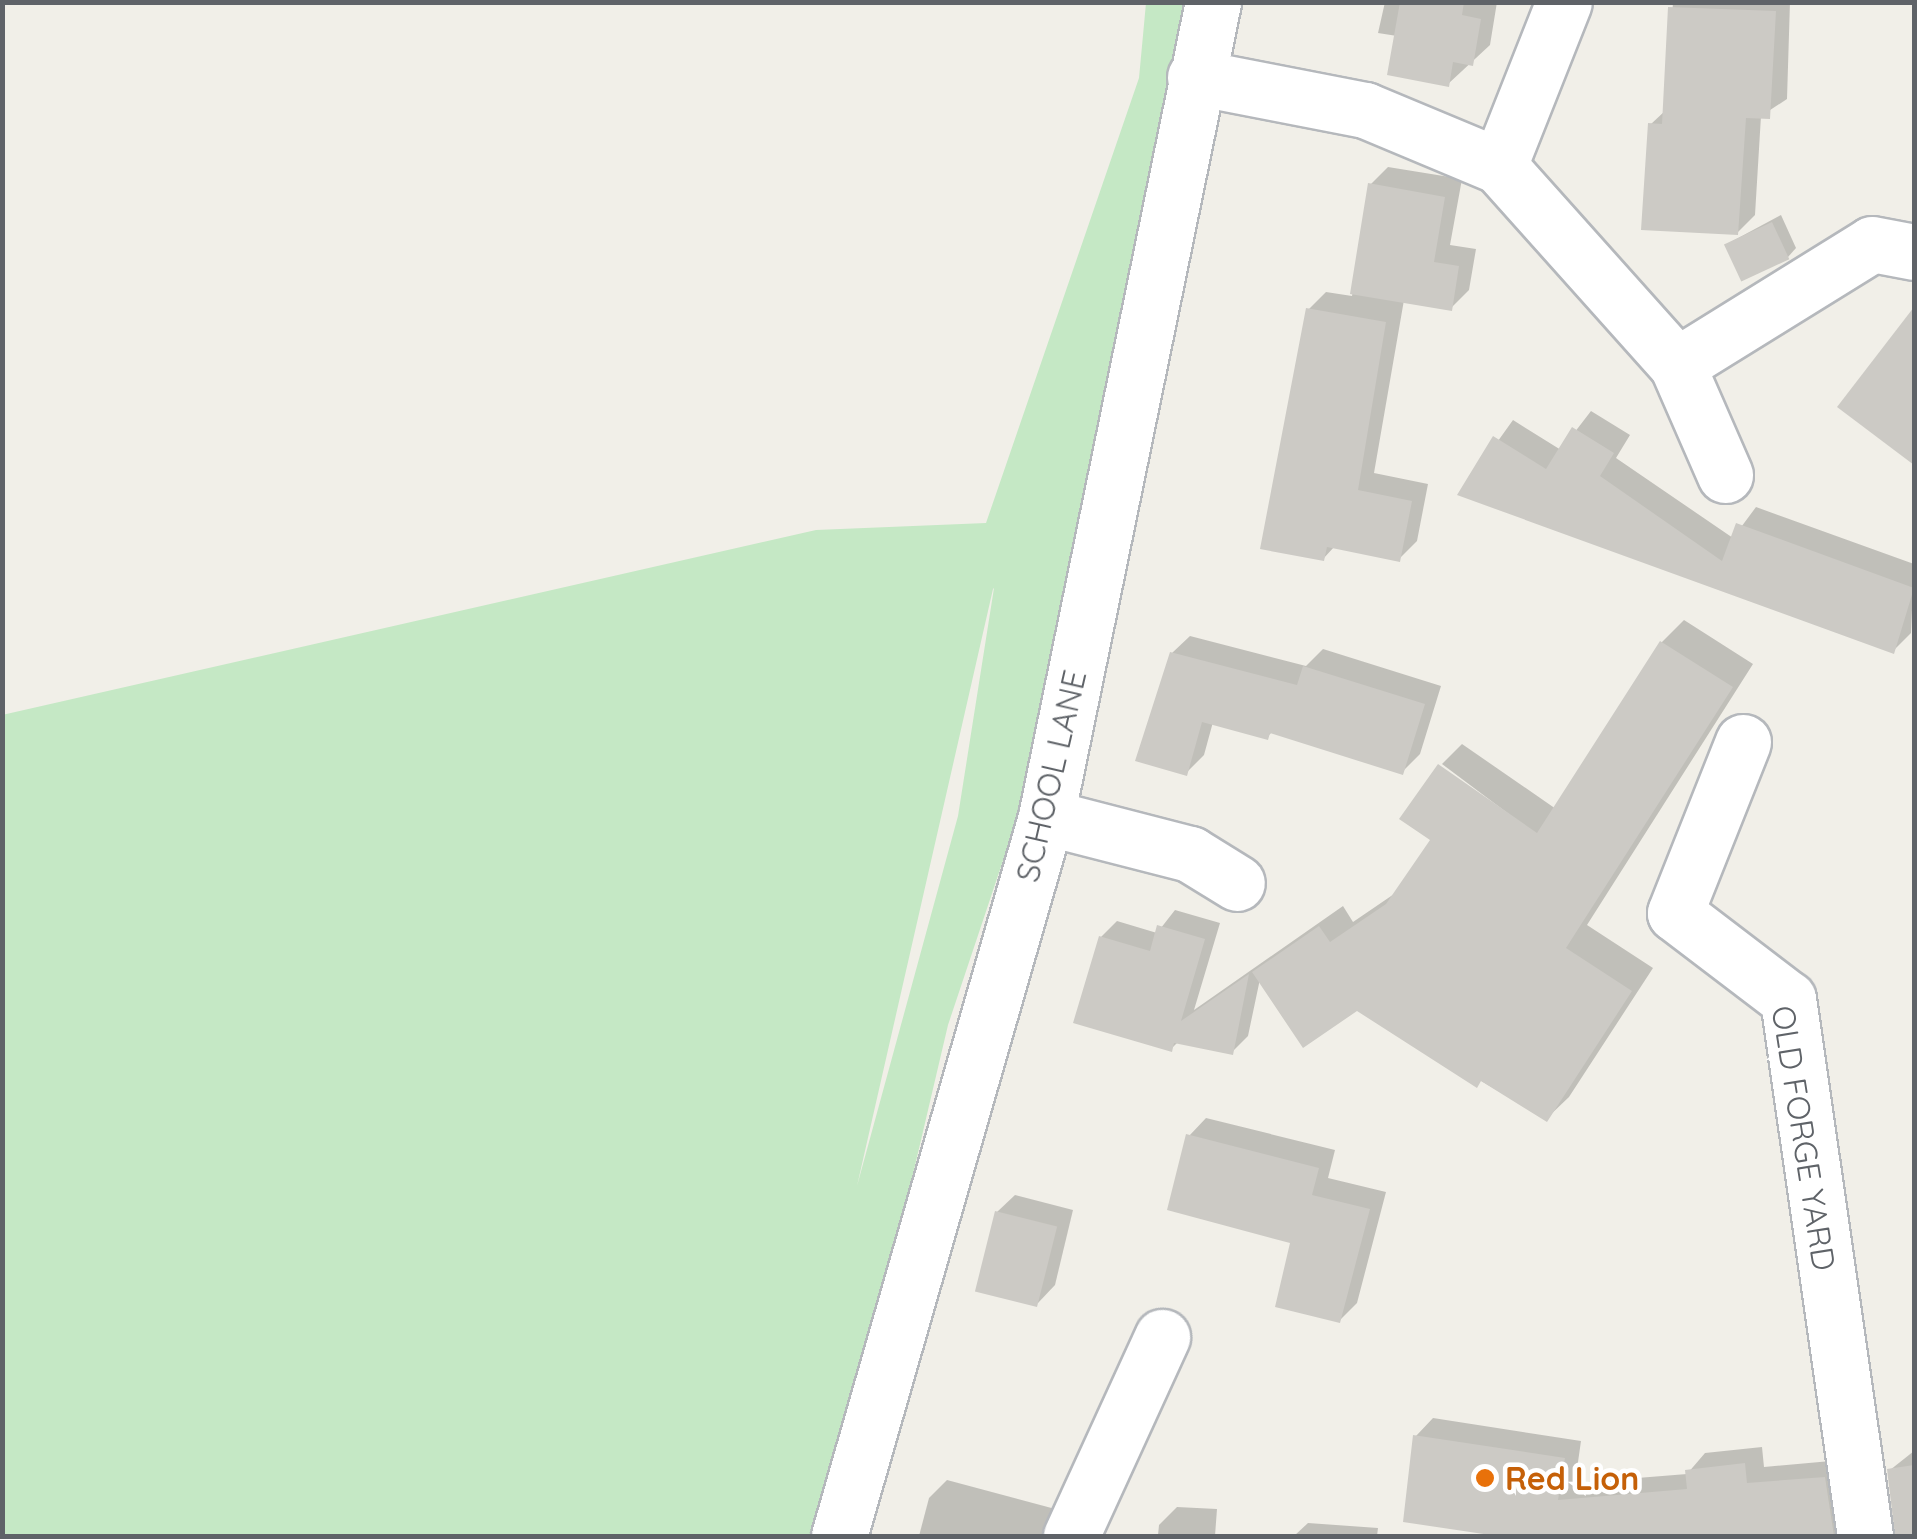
<!DOCTYPE html>
<html>
<head>
<meta charset="utf-8">
<style>
  body { margin:0 }
  #map { position:relative; width:1917px; height:1539px; overflow:hidden; background:#f1efe8; font-family:Quicksand,sans-serif }
  div>[style] { position:absolute }
  [style*='--x'] { left:calc(var(--x)*1px); top:calc(var(--y)*1px); width:calc(var(--w)*1px); rotate:calc(var(--a)*1deg) }
  .green>* { inset:0; background:#c5e8c5 }
  .shadow>* { inset:0; background:#0003 }
  .building>* { inset:0; background:#cccac5; transform-origin:0 0 }
  .roads { filter:drop-shadow(2px 0 #b5b8bc) drop-shadow(-2px 0 #b5b8bc) drop-shadow(0 2px #b5b8bc) drop-shadow(0 -2px #b5b8bc) }
  .minor>* { height:55px; margin:-27.5px; padding:0 27.5px; transform-origin:27.5px; border-radius:27.5px; background:#fff }
  .dots>* { width:28px; height:28px; translate:-50% -50%; box-sizing:border-box; border:5px solid #fff; border-radius:50% }
  span { translate:-50% -50%; white-space:nowrap; text-align:center; line-height:1.15; -webkit-text-stroke:9px #fff; paint-order:stroke }
  .street-label { font-size:32px; color:#5f6368 }
  .food-label { font-size:32px; color:#c56008; font-weight:700 }
  .left { translate:0 -50%; text-align:left }
  .frame { position:absolute; inset:0; border:5px solid #5f6368; pointer-events:none }
</style>
</head>
<body>
<div id="map">
  <div class="green">
    <div style="clip-path:polygon(evenodd,1146px 3px,1208px 3px,1031px 777px,948px 1025px,828px 1536px,3px 1536px,2px 715px,816px 530px,986px 523px,1139px 78px,1146px 3px,994px 588px,958px 816px,857px 1186px,993px 589px,994px 588px)"></div>
  </div>
  <div class="shadow">
    <div style="clip-path:polygon(1385px 2px,1497px 2px,1490px 45px,1448px 84px,1397px 36px,1378px 33px)"></div>
    <div style="clip-path:polygon(1673px 2px,1790px 2px,1787px 99px,1761px 116px,1755px 215px,1737px 233px,1651px 124px,1666px 110px)"></div>
    <div style="clip-path:polygon(1388px 167px,1462px 179px,1450px 245px,1476px 249px,1469px 290px,1451px 308px,1404px 300px,1374px 473px,1428px 484px,1417px 541px,1399px 559px,1335px 546px,1323px 559px,1308px 310px,1326px 292px,1352px 296px,1370px 185px)"></div>
    <div style="clip-path:polygon(1781px 215px,1796px 248px,1788px 257px,1727px 244px)"></div>
    <div style="clip-path:polygon(1914px 316px,1914px 462px,1840px 407px)"></div>
    <div style="clip-path:polygon(1591px 411px,1630px 435px,1616px 458px,1733px 538px,1756px 507px,1914px 564px,1911px 633px,1893px 651px,1460px 494px,1513px 420px,1561px 450px)"></div>
    <div style="clip-path:polygon(1684px 620px,1753px 664px,1587px 925px,1653px 968px,1569px 1097px,1546px 1119px,1357px 1008px,1260px 979px,1248px 1036px,1232px 1052px,1179px 1041px,1171px 1049px,1101px 937px,1117px 921px,1157px 933px,1175px 910px,1220px 923px,1194px 1010px,1343px 906px,1353px 922px,1397px 892px,1546px 842px,1442px 764px,1462px 744px,1556px 809px,1662px 642px)"></div>
    <div style="clip-path:polygon(1190px 636px,1306px 666px,1323px 649px,1441px 686px,1420px 754px,1402px 772px,1273px 731px,1267px 737px,1213px 722px,1204px 755px,1186px 773px,1172px 653px)"></div>
    <div style="clip-path:polygon(1206px 1118px,1335px 1150px,1328px 1178px,1386px 1192px,1357px 1303px,1340px 1320px,1293px 1241px,1189px 1136px)"></div>
    <div style="clip-path:polygon(1015px 1195px,1073px 1210px,1055px 1285px,1038px 1303px,997px 1212px)"></div>
    <div style="clip-path:polygon(1433px 1418px,1581px 1441px,1575px 1483px,1687px 1474px,1705px 1453px,1762px 1447px,1764px 1467px,1842px 1460px,1857px 1536px,1513px 1536px,1405px 1520px,1416px 1436px)"></div>
    <div style="clip-path:polygon(1914px 1451px,1914px 1536px,1897px 1536px,1890px 1470px)"></div>
    <div style="clip-path:polygon(947px 1480px,1059px 1510px,1063px 1536px,919px 1536px,929px 1498px)"></div>
    <div style="clip-path:polygon(1177px 1507px,1217px 1509px,1215px 1536px,1114px 1536px,1158px 1535px,1159px 1525px)"></div>
    <div style="clip-path:polygon(1308px 1523px,1378px 1528px,1377px 1536px,1294px 1536px)"></div>
  </div>
  <div class="building">
    <div style="clip-path:polygon(1400px 2px,1464px 2px,1462px 15px,1481px 19px,1473px 66px,1453px 62px,1449px 87px,1387px 75px)"></div>
    <div style="clip-path:polygon(1668px 7px,1776px 11px,1770px 119px,1746px 118px,1738px 235px,1641px 230px,1648px 123px,1662px 124px)"></div>
    <div style="clip-path:polygon(1368px 183px,1445px 197px,1434px 262px,1459px 266px,1452px 311px,1350px 294px)"></div>
    <div style="left:1772px;top:222px;width:41px;height:53px;rotate:65deg"></div>
    <div style="clip-path:polygon(1914px 307px,1914px 465px,1837px 407px)"></div>
    <div style="clip-path:polygon(1306px 308px,1386px 322px,1358px 490px,1412px 501px,1400px 562px,1327px 547px,1324px 561px,1260px 549px)"></div>
    <div style="clip-path:polygon(1572px 427px,1614px 453px,1600px 476px,1722px 561px,1736px 523px,1914px 588px,1894px 654px,1457px 495px,1493px 436px,1546px 469px)"></div>
    <div style="clip-path:polygon(1660px 641px,1733px 687px,1566px 948px,1632px 991px,1547px 1122px,1481px 1081px,1477px 1088px,1357px 1011px,1303px 1048px,1252px 972px,1319px 926px,1330px 942px,1386px 904px,1430px 840px,1399px 819px,1438px 764px,1537px 833px)"></div>
    <div style="clip-path:polygon(1170px 652px,1297px 685px,1303px 666px,1425px 704px,1403px 775px,1270px 733px,1268px 740px,1202px 722px,1187px 776px,1135px 761px)"></div>
    <div style="clip-path:polygon(1157px 925px,1205px 939px,1181px 1021px,1249px 974px,1233px 1055px,1174px 1043px,1172px 1052px,1073px 1023px,1099px 936px,1150px 951px)"></div>
    <div style="clip-path:polygon(1186px 1134px,1319px 1168px,1312px 1195px,1370px 1209px,1340px 1323px,1275px 1307px,1290px 1243px,1167px 1210px)"></div>
    <div style="left:995px;top:1211px;width:64px;height:83px;rotate:14deg"></div>
    <div style="clip-path:polygon(1413px 1435px,1565px 1458px,1558px 1500px,1687px 1489px,1685px 1470px,1745px 1463px,1747px 1483px,1825px 1477px,1834px 1536px,1497px 1536px,1403px 1522px)"></div>
    <div style="clip-path:polygon(1914px 1465px,1914px 1536px,1895px 1536px,1887px 1469px)"></div>
  </div>
  <div class="roads">
    <div class="minor">
      <div style="--x:1195;--y:77;--w:173;--a:11"></div>
      <div style="--x:1365;--y:110;--w:145;--a:22.7"></div>
      <div style="--x:1499;--y:166;--w:267;--a:48.2"></div>
      <div style="--x:1677;--y:365;--w:120;--a:66.4"></div>
      <div style="--x:1499;--y:166;--w:176;--a:-68.4"></div>
      <div style="--x:1677;--y:365;--w:229;--a:-31.8"></div>
      <div style="--x:1872;--y:244;--w:43;--a:10.8"></div>
      <div style="--x:1743;--y:742;--w:184;--a:111.7"></div>
      <div style="--x:1675;--y:913;--w:142;--a:37.3"></div>
      <div style="--x:1788;--y:999;--w:542;--a:81.84"></div>
      <div style="--x:1046;--y:817;--w:149;--a:14.4"></div>
      <div style="--x:1190;--y:854;--w:55;--a:31.7"></div>
      <div style="--x:839;--y:1536;--w:748;--a:-73.94"></div>
      <div style="--x:1046;--y:817;--w:832;--a:-78.42"></div>
      <div style="--x:1071;--y:1536;--w:219;--a:-65.4"></div>
    </div>
  </div>
  <div class="dots">
    <div style="left:1485px;top:1478px;background:#e8710a"></div>
  </div>
  <div class="street-label">
    <span style="left:1051px;top:776px;rotate:-77deg">SCHOOL LANE</span>
    <span style="left:1804px;top:1138px;rotate:81deg">OLD FORGE YARD</span>
  </div>
  <div class="food-label">
    <span class="left" style="left:1505px;top:1478px">Red Lion</span>
  </div>
  <div class="frame"></div>
</div>
</body>
</html>
